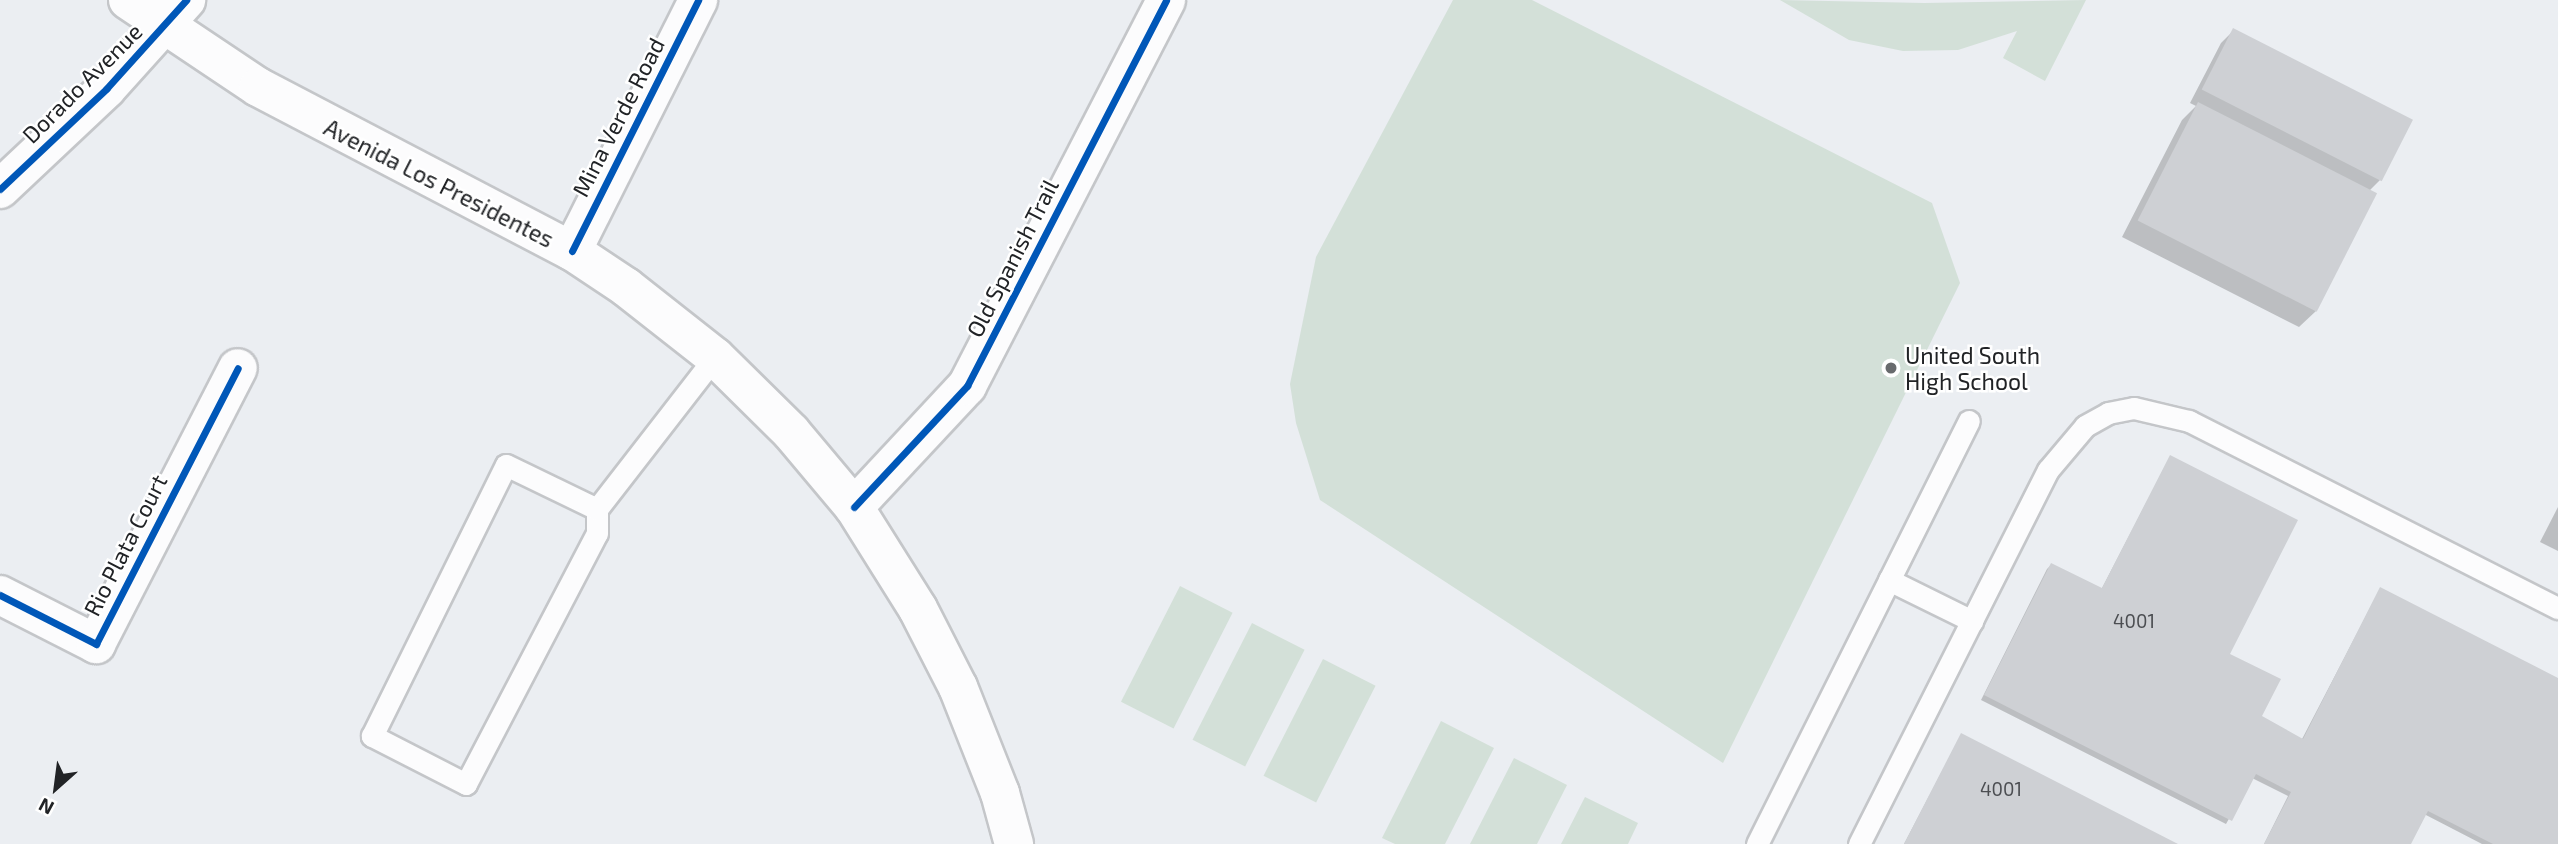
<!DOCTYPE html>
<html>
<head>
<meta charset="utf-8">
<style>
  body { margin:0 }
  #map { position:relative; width:2558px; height:844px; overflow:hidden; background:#ebeef2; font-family:"Exo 2",sans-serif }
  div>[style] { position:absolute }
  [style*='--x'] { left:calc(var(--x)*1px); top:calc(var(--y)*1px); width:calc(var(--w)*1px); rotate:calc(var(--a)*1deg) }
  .green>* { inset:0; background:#d3e0d8; transform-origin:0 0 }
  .shadow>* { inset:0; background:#0003 }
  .building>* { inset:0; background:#ced0d4; transform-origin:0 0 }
  .roads { filter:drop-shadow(2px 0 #c4c6c9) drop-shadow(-2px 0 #c4c6c9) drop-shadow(0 2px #c4c6c9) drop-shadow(0 -2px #c4c6c9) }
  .service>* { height:21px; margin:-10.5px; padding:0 10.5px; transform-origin:10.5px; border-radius:10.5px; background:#fcfcfd }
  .minor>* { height:38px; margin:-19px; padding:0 19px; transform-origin:19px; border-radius:19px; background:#fcfcfd }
  .secondary>* { height:38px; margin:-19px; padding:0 19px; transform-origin:19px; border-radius:19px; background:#fcfcfd }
  .cycleway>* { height:7px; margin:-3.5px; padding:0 3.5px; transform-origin:3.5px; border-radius:3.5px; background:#0057b8 }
  .dots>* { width:19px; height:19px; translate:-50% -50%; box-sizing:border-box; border:4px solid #fff; border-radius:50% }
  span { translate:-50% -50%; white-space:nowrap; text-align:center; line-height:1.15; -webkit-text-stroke:5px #fff; paint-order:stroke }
  .number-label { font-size:19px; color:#4c4e52 }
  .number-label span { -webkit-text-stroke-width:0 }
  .street-label { font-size:23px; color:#212326 }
  .poi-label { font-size:23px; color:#212326 }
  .left { translate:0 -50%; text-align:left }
  .north { position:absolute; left:21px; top:753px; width:70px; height:70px; -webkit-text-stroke:5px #fff; paint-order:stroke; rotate:208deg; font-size:19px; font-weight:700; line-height:28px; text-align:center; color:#212326 }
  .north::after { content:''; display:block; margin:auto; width:24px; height:32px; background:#212326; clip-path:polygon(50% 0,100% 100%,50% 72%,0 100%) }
</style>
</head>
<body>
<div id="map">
  <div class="green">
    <div style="clip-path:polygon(1453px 0,1532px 0,1932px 203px,1960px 283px,1723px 763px,1320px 500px,1296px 423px,1290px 384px,1316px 257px)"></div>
    <div style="clip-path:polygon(1780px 0,1924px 3px,2086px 0,2045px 81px,2003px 58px,2017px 31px,1958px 50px,1903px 51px,1849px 40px)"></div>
    <div style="left:1180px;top:586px;width:59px;height:130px;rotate:27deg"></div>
    <div style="left:1252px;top:623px;width:59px;height:131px;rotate:27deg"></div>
    <div style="left:1323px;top:659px;width:59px;height:131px;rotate:27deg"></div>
    <div style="clip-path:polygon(1441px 721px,1494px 748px,1445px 844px,1395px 844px,1382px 838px)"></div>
    <div style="clip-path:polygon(1514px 758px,1567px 785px,1537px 844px,1470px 844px)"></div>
    <div style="clip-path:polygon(1585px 797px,1638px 823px,1628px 844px,1561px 844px)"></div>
  </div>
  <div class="shadow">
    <div style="clip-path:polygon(2234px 30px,2380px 180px,2369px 191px,2316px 311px,2299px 327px,2122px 237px,2182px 120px,2196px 106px,2190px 103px,2221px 43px)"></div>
    <div style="clip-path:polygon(2170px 457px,2228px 655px,2260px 717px,2301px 741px,2380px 589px,2558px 679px,2558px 844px,2482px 844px,2424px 814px,2409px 844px,2264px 844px,2288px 796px,2252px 778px,2226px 824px,1981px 700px,2047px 569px,2051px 565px,2101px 590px)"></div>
    <div style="clip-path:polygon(2558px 507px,2558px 551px,2540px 542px)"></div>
    <div style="clip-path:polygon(1961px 735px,2174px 844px,1904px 844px)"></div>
  </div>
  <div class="building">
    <div style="left:2233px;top:28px;width:202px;height:69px;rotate:27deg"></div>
    <div style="left:2198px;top:102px;width:201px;height:133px;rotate:27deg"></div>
    <div style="clip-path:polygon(2170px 455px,2298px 520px,2230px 654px,2281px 679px,2262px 716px,2303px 739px,2380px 587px,2558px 678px,2558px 844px,2493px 844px,2428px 811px,2411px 844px,2264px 844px,2291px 792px,2256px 774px,2232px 821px,1984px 695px,2051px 563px,2102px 588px)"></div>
    <div style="clip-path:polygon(1961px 733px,2178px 844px,1904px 844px)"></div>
  </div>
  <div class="roads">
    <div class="service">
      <div style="--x:597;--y:509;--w:24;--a:90"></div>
      <div style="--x:597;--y:533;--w:283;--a:117.6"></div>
      <div style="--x:466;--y:784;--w:106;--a:-152.9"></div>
      <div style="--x:372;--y:736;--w:302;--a:-63.7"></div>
      <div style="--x:506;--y:465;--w:101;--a:25.8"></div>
      <div style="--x:597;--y:509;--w:192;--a:-52.2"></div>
      <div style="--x:1889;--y:580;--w:93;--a:26.3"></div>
      <div style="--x:1757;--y:844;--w:473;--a:-63.4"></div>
      <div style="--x:1859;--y:844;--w:419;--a:-63.2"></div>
      <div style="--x:2048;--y:470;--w:57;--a:-49.9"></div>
      <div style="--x:2085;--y:426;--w:26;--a:-29"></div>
      <div style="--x:2108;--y:413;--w:26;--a:-11"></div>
      <div style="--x:2134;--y:408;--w:57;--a:13.3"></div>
      <div style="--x:2189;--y:421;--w:414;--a:26.9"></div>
    </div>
    <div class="minor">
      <div style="--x:0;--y:189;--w:146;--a:-43.3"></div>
      <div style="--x:106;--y:89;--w:120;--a:-48"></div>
      <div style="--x:572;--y:251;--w:281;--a:-63.3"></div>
      <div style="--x:854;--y:507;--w:166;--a:-47"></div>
      <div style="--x:967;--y:386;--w:434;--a:-62.7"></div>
      <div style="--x:0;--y:595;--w:108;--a:27"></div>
      <div style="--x:96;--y:644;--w:310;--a:-62.8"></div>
    </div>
    <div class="secondary">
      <div style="--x:128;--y:0;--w:156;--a:33.8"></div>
      <div style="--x:258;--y:87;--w:354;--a:27.6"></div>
      <div style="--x:572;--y:251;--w:65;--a:33.7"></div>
      <div style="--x:626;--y:287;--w:113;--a:38.2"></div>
      <div style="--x:715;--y:357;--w:107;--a:44.6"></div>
      <div style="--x:791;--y:432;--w:98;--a:50"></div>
      <div style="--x:854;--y:507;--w:120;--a:57.9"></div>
      <div style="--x:918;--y:609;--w:88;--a:62.9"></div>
      <div style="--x:958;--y:687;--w:114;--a:68.4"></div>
      <div style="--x:1000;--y:793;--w:53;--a:74.6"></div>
    </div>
  </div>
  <div class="cycleway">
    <div style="--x:0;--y:189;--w:146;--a:-43.3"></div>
    <div style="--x:106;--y:89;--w:120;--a:-48"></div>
    <div style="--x:572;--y:251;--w:281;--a:-63.3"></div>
    <div style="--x:854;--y:507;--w:166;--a:-47"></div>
    <div style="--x:967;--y:386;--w:434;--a:-62.7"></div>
    <div style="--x:0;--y:595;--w:108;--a:27"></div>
    <div style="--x:96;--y:644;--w:310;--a:-62.8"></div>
  </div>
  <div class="dots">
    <div style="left:1891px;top:368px;background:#686a6d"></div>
  </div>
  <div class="number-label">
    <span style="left:2134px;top:621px">4001</span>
    <span style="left:2001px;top:789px">4001</span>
  </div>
  <div class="street-label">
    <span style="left:82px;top:83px;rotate:-45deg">Dorado Avenue</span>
    <span style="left:618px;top:117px;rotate:-63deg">Mina Verde Road</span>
    <span style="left:439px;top:183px;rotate:27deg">Avenida Los Presidentes</span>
    <span style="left:1012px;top:258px;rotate:-63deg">Old Spanish Trail</span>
    <span style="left:125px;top:545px;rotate:-63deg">Rio Plata Court</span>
  </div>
  <div class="poi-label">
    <span class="left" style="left:1905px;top:368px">United South<br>High School</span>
  </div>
  <div class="north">N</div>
</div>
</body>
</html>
